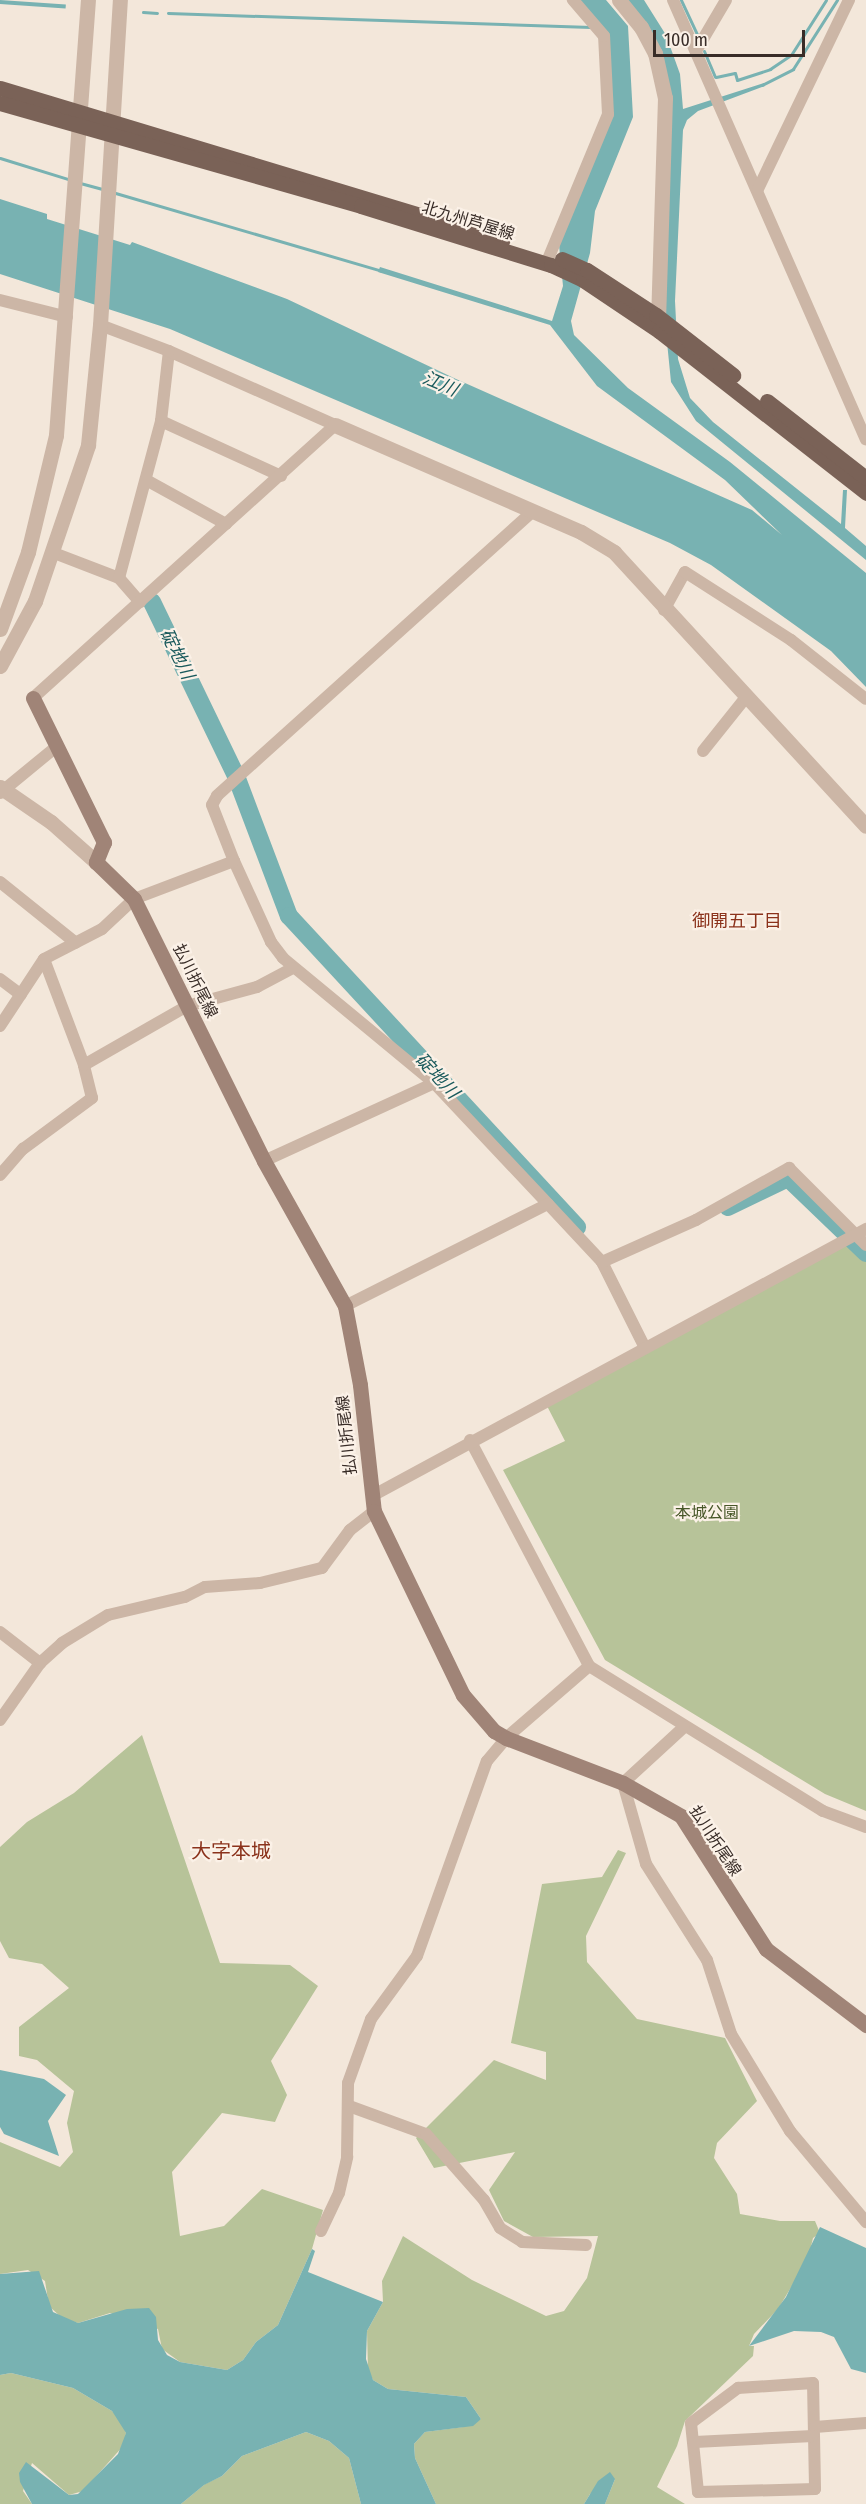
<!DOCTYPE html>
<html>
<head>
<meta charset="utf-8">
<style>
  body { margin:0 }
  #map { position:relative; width:866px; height:2504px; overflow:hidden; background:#f3e7da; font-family:"Fira Sans Condensed","Noto Sans JP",sans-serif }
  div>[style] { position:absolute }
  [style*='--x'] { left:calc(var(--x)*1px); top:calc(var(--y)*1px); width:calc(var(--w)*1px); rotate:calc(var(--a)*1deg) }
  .green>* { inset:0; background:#b7c399 }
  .water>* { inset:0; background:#78b2b2; transform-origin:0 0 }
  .stream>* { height:3px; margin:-1.5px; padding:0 1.5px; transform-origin:1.5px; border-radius:1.5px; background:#78b2b2 }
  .river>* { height:18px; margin:-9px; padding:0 9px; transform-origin:9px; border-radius:9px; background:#78b2b2 }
  .minor>* { height:12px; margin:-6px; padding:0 6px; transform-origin:6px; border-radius:6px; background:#ccb6a6 }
  .tertiary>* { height:15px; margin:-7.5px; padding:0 7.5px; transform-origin:7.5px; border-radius:7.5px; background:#ccb6a6 }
  .secondary>* { height:15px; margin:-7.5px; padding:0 7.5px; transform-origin:7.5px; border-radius:7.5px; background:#a08477 }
  .primary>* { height:15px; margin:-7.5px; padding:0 7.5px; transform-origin:7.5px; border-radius:7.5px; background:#7a6257 }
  span { translate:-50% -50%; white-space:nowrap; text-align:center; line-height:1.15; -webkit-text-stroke:4.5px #fbf1e7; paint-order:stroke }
  .street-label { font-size:16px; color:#382c27 }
  .park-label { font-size:16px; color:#485729 }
  .water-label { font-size:18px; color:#1a5a5c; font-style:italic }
  .neighbourhood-label { font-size:18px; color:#8b321b }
  .quarter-label { font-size:20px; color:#8b321b }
  .scale { position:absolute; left:653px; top:30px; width:152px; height:27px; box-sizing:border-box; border:3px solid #382c27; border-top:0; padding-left:8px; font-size:18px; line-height:21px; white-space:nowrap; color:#382c27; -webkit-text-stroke:4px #fbf1e7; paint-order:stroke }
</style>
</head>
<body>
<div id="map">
  <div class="green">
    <div style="clip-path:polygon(848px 1242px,866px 1256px,866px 1811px,825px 1794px,605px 1660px,503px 1470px,565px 1441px,546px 1404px)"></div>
    <div style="clip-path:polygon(142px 1735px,220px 1963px,290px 1965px,318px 1986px,271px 2061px,287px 2095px,275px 2122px,222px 2113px,172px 2172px,180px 2236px,224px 2226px,262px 2189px,323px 2210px,312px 2249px,278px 2325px,256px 2342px,243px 2360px,227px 2370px,180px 2362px,162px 2349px,158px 2329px,110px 2313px,78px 2323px,62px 2318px,49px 2306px,45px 2281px,28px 2270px,0 2274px,0 2142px,60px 2167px,73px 2152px,67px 2123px,74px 2091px,37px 2060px,19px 2056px,19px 2027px,69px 1988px,42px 1964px,9px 1958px,0 1941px,0 1847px,27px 1822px,74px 1793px)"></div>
    <div style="clip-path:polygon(618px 1850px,626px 1853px,586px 1936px,587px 1962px,637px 2019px,725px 2038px,757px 2101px,717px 2143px,714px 2158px,737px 2194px,740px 2214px,780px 2221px,815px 2221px,820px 2233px,813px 2238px,808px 2259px,778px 2309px,754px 2334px,749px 2346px,754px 2346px,753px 2356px,685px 2421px,677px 2446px,657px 2487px,685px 2504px,605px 2504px,615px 2479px,590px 2494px,584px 2504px,436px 2504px,415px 2458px,414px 2444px,425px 2432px,463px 2427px,481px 2419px,466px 2397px,388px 2389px,373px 2380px,368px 2370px,367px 2331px,383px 2302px,382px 2281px,403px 2236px,472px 2280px,546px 2316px,564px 2311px,587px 2278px,598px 2236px,533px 2237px,504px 2221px,489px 2190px,515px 2152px,434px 2168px,416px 2138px,494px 2060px,546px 2080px,546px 2052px,511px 2043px,542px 1884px,602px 1877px)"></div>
    <div style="clip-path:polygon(11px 2373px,73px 2388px,112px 2411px,121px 2421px,126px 2433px,124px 2445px,83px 2491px,69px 2495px,32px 2463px,23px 2491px,32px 2504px,0 2504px,0 2375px)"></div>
    <div style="clip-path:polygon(306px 2432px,329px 2441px,349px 2458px,361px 2504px,181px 2504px,205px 2484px,222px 2476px,242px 2456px)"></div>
  </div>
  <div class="water">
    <div style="left:0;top:0;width:66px;height:4px;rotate:4deg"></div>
    <div style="clip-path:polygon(577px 0,606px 0,628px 26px,633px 117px,595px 211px,590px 253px,571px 321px,574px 335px,628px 388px,730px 462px,866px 573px,866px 687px,831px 651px,711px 565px,670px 543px,170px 329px,0 274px,0 199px,47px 214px,47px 219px,130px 245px,132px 242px,287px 299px,456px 379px,752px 510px,782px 535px,725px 480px,597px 386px,550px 325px,378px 272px,380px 267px,552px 321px,563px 286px,559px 245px,611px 114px,608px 36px)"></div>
    <div style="clip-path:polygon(628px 0,644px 0,666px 35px,680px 74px,683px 109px,764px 83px,765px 86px,698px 111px,687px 120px,683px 130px,675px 301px,678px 359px,690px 398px,713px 422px,841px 524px,843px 490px,847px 490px,845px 528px,866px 546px,866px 560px,696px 421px,671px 382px,663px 302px,670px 101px)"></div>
    <div style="clip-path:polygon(0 2070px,44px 2079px,66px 2095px,48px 2121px,59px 2156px,4px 2134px,0 2127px)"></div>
    <div style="clip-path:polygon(820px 2227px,866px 2248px,866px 2373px,851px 2369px,834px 2337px,821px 2332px,794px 2331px,749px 2346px,786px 2297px)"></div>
    <div style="clip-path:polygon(312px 2249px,315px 2251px,308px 2272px,383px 2302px,367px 2331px,366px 2359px,373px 2380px,388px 2389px,466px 2397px,481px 2419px,473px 2426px,425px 2432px,414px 2444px,415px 2458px,436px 2504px,361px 2504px,349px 2458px,329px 2441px,306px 2432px,242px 2456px,222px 2476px,204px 2485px,181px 2504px,32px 2504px,20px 2482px,19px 2473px,26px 2462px,69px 2495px,78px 2494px,118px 2454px,126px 2433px,112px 2411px,73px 2388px,11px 2373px,0 2375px,0 2274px,39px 2271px,53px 2312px,78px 2323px,127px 2309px,149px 2308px,156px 2317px,158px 2340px,167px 2355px,180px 2362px,227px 2370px,243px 2360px,256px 2342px,278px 2325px)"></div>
    <div style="clip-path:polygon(610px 2472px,615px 2479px,605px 2504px,584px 2504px,598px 2481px)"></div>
  </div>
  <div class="stream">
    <div style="--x:681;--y:0;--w:38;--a:65"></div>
    <div style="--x:143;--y:12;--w:14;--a:4"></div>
    <div style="--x:168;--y:13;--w:423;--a:1.9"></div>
    <div style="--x:704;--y:51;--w:28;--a:67"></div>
    <div style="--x:716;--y:77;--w:19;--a:-12"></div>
    <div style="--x:735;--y:73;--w:7;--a:74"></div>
    <div style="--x:737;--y:80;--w:35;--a:-18"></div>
    <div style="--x:770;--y:69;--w:25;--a:-34"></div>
    <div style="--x:791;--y:55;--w:65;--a:-57.5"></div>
    <div style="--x:762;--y:85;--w:35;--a:-27"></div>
    <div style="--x:793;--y:69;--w:82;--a:-57.5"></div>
    <div style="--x:0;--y:158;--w:74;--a:17.2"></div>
    <div style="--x:80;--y:183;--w:24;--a:15"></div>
    <div style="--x:112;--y:192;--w:281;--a:16.3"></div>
  </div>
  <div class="river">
    <div style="--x:152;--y:602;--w:193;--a:64.2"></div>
    <div style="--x:236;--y:776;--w:150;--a:69.3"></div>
    <div style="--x:289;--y:916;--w:424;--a:47.2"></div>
    <div style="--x:728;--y:1207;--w:67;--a:-25.8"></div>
    <div style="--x:788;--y:1178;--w:108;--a:43.9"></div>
  </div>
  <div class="minor">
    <div style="--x:673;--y:0;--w:480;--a:66.3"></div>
    <div style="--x:696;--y:51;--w:59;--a:-59.5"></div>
    <div style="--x:758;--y:189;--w:210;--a:-64.3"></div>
    <div style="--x:546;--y:264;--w:162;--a:-67.5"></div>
    <div style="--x:608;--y:114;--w:78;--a:-92.9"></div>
    <div style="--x:604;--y:36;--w:48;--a:-130.7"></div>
    <div style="--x:0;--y:300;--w:69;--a:14.2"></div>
    <div style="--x:161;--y:421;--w:132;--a:24.6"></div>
    <div style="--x:148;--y:481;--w:89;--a:28.9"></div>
    <div style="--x:532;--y:512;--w:424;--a:138"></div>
    <div style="--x:217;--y:796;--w:10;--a:119"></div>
    <div style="--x:212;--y:805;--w:60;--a:68.6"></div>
    <div style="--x:234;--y:861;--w:89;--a:65.4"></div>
    <div style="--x:271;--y:942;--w:20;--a:53"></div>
    <div style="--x:283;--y:958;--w:196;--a:39.6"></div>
    <div style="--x:434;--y:1083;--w:166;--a:46.7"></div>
    <div style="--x:548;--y:1204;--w:79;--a:47"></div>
    <div style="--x:602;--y:1262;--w:94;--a:63.4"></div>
    <div style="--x:54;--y:553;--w:70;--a:21"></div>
    <div style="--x:119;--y:578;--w:163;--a:-75"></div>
    <div style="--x:161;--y:421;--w:70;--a:-83.5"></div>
    <div style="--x:119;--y:578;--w:32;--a:49"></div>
    <div style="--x:664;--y:610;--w:43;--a:-61.1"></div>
    <div style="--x:685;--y:572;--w:126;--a:32.7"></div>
    <div style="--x:791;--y:640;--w:95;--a:38.2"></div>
    <div style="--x:33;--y:698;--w:407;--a:-42.1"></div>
    <div style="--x:335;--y:425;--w:182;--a:-156"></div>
    <div style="--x:169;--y:351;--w:74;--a:-159.4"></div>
    <div style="--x:703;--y:751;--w:70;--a:-51.3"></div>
    <div style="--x:0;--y:793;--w:72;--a:-39.4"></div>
    <div style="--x:0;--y:882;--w:97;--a:38.8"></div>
    <div style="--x:0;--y:979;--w:26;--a:37"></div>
    <div style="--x:0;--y:1026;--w:80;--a:-56.7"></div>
    <div style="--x:44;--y:959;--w:65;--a:-27.3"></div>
    <div style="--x:102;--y:929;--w:44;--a:-43.2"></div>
    <div style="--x:134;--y:899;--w:107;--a:-20.8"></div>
    <div style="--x:84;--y:1065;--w:119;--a:-29.8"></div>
    <div style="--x:187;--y:1006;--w:73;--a:-15.2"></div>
    <div style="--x:257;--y:987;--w:40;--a:-28"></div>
    <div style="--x:264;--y:1161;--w:187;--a:-24.6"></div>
    <div style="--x:0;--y:1175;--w:35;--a:-49"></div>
    <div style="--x:23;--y:1149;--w:86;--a:-36.5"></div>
    <div style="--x:92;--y:1098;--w:34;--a:-104"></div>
    <div style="--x:84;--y:1065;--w:113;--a:-110.7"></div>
    <div style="--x:602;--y:1262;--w:103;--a:-24.1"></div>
    <div style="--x:696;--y:1220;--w:107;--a:-29.2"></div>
    <div style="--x:789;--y:1168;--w:109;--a:45"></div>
    <div style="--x:345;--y:1306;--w:227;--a:-26.7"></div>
    <div style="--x:470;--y:1440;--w:255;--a:62.2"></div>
    <div style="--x:589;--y:1666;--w:275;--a:31.8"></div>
    <div style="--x:823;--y:1811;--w:46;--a:20.4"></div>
    <div style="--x:372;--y:1496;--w:562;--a:-28.39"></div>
    <div style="--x:0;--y:1632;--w:51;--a:37.8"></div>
    <div style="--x:0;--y:1720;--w:70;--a:-54.9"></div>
    <div style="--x:40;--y:1663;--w:30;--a:-42"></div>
    <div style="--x:62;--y:1643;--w:54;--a:-31.3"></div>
    <div style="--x:108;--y:1615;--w:79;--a:-13.2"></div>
    <div style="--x:185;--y:1597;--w:22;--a:-27"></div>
    <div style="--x:205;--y:1587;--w:55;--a:-4.2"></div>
    <div style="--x:260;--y:1583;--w:64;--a:-13.6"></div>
    <div style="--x:322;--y:1568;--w:47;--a:-53.6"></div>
    <div style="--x:350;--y:1530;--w:31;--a:-38"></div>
    <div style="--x:684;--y:1727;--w:83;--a:137.4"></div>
    <div style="--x:623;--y:1783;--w:84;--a:74.1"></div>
    <div style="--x:646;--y:1864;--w:114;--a:57.6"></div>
    <div style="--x:707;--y:1960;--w:78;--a:72"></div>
    <div style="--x:731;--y:2034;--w:114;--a:58.7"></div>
    <div style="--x:790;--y:2131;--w:119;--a:50.1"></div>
    <div style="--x:349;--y:2106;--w:82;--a:20"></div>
    <div style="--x:426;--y:2134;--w:88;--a:48.7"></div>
    <div style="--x:484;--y:2200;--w:32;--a:60"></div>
    <div style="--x:500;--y:2228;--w:26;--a:32"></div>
    <div style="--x:522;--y:2242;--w:64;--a:2.7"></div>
    <div style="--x:321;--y:2231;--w:42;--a:-64.7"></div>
    <div style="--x:339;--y:2193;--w:37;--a:-77"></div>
    <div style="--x:347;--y:2157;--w:74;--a:-89.2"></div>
    <div style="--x:348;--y:2083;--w:68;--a:-70.2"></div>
    <div style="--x:371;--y:2019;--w:78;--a:-53.9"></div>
    <div style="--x:417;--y:1956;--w:207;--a:-70.3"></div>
    <div style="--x:487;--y:1761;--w:30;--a:-50"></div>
    <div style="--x:506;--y:1738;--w:110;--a:-40.9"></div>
    <div style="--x:813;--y:2383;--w:106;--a:88.9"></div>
    <div style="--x:815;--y:2489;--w:117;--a:178.5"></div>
    <div style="--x:698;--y:2492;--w:69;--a:-95.8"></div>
    <div style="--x:691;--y:2423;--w:59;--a:-36.7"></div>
    <div style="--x:738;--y:2388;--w:75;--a:-3.8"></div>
    <div style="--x:815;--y:2427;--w:51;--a:-4.5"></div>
    <div style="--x:695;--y:2442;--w:118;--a:-2.9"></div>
  </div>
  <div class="tertiary">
    <div style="--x:619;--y:0;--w:35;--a:51"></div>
    <div style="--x:641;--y:27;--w:30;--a:62"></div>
    <div style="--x:655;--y:53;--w:46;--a:77.5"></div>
    <div style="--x:665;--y:98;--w:227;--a:91.8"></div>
    <div style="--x:335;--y:425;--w:268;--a:23.5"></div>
    <div style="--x:581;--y:532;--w:39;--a:31"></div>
    <div style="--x:614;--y:552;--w:372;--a:47.4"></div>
    <div style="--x:0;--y:629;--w:82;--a:-70"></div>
    <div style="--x:28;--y:552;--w:120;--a:-76.5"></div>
    <div style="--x:56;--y:435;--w:436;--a:-85.8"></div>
    <div style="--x:0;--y:666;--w:74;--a:-61.7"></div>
    <div style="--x:35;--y:601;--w:165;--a:-71.2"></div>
    <div style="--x:88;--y:445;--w:121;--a:-84.3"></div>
    <div style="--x:100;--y:325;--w:326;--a:-86.5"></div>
    <div style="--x:0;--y:787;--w:62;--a:34.5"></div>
    <div style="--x:51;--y:822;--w:60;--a:41.6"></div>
  </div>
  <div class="secondary">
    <div style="--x:33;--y:698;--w:161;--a:63.8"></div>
    <div style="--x:104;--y:842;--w:22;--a:112"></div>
    <div style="--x:96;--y:862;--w:53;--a:44.2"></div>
    <div style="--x:134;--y:899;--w:292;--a:63.6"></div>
    <div style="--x:264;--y:1161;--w:166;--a:60.8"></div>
    <div style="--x:345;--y:1306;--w:80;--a:79.2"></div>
    <div style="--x:360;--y:1385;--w:127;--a:83.7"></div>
    <div style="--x:374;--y:1511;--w:204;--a:64.2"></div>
    <div style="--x:463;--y:1695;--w:48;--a:49.3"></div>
    <div style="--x:494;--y:1731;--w:14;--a:30"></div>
    <div style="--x:506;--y:1738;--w:125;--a:21"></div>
    <div style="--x:623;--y:1783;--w:67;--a:29.6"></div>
    <div style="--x:681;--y:1816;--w:158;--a:57.4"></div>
    <div style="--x:766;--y:1949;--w:126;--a:37.2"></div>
  </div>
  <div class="primary">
    <div style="--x:0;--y:88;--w:525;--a:16.81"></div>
    <div style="--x:0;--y:103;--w:375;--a:15.9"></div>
    <div style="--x:361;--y:206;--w:199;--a:17.3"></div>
    <div style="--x:551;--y:265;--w:35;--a:25"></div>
    <div style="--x:583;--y:280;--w:92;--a:33.9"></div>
    <div style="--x:659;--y:331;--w:263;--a:38"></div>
    <div style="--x:562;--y:259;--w:27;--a:24"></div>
    <div style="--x:587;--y:270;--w:82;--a:33.1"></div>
    <div style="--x:656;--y:315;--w:98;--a:37.9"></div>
    <div style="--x:767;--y:401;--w:125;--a:37.9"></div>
  </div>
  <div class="street-label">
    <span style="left:468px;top:221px;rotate:17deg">北九州芦屋線</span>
    <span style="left:195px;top:981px;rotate:64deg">払川折尾線</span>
    <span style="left:347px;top:1435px;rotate:-96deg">払川折尾線</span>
    <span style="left:715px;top:1841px;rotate:57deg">払川折尾線</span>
  </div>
  <div class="park-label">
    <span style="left:707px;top:1513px">本城公園</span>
  </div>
  <div class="water-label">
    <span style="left:440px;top:384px;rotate:23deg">江川</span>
    <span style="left:177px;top:654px;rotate:64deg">碇地川</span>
    <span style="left:437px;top:1076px;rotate:47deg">碇地川</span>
  </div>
  <div class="neighbourhood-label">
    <span style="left:737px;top:921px">御開五丁目</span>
  </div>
  <div class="quarter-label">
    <span style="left:231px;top:1851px">大字本城</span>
  </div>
  <div class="scale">100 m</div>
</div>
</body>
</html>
